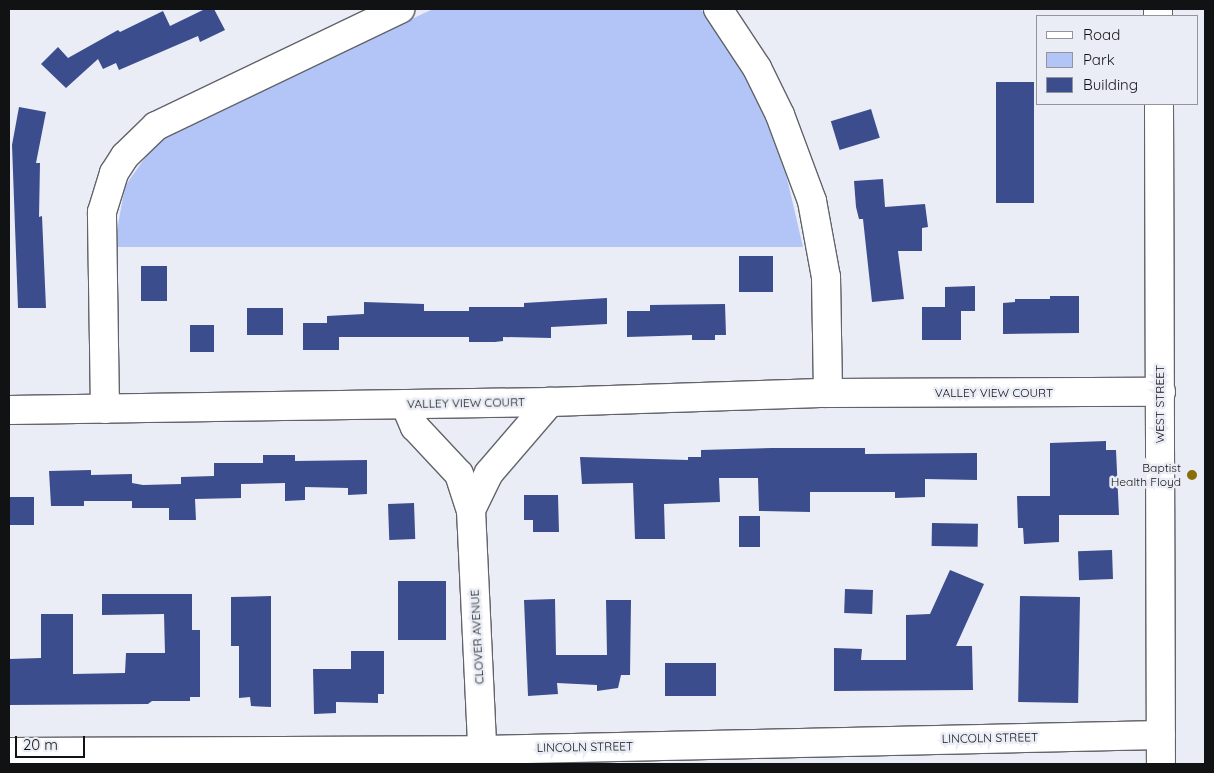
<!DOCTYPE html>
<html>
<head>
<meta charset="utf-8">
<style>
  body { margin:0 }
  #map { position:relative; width:1214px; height:773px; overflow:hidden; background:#eaedf5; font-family:Quicksand,sans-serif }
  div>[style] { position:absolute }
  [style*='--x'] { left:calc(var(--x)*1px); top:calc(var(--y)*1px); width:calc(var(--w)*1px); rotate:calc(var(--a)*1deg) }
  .green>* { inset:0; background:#b3c5f7 }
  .building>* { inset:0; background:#3b4d8d; transform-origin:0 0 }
  .roads { filter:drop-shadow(1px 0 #61646a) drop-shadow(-1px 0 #61646a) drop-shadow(0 1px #61646a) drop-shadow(0 -1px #61646a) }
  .minor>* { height:28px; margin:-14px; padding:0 14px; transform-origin:14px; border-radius:14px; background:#fff }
  .dots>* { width:14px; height:14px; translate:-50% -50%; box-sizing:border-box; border:2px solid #eaedf5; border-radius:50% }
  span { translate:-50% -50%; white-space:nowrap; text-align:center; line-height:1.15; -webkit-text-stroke:5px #eaedf5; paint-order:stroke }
  .street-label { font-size:12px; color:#111214 }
  .poi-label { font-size:12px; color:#111214 }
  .right { translate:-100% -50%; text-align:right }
  .frame { position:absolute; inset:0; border:10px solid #111214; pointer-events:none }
  .legend { position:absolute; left:1036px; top:15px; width:162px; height:90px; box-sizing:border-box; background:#eaedf5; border:1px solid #93959b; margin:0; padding:6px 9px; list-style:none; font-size:15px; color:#111214 }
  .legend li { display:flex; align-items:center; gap:10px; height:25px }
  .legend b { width:25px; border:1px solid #93959b }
  .scale { position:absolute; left:15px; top:736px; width:70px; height:22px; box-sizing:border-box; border:2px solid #111214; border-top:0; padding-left:6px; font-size:15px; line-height:18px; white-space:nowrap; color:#111214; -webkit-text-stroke:4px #eaedf5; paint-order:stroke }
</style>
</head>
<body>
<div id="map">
  <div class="green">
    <div style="clip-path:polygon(433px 9px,700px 9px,708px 16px,748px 81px,782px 157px,803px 247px,114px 247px,125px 186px,154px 145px,198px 119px)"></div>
  </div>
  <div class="building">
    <div style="clip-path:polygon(205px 9px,214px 9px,225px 30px,200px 42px,198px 36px,119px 70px,116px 63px,103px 69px,98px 59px,66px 88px,41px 64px,58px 47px,68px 58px,118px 30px,120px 32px,163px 11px,170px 26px)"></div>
    <div style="left:1034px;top:82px;width:121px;height:38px;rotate:90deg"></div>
    <div style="clip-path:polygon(19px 107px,46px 112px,36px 163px,40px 163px,39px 217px,42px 216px,46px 308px,18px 308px,12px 145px)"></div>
    <div style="left:871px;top:109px;width:30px;height:42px;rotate:73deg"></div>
    <div style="clip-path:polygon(883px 179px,885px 207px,925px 204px,928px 227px,922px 228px,922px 251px,898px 251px,904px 299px,872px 302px,863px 219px,859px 219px,856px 207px,854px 181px)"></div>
    <div style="left:773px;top:256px;width:36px;height:34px;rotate:90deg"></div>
    <div style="left:141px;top:266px;width:26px;height:35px"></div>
    <div style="clip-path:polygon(975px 286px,975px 311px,961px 311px,961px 340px,922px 340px,922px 307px,945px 307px,945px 287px)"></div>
    <div style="clip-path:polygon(1050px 296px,1079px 296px,1079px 333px,1003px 334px,1003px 303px,1015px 302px,1015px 299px,1050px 299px)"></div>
    <div style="clip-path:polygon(607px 298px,607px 324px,551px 327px,551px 338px,503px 337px,503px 341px,495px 342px,469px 342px,469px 337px,339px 337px,339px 350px,303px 350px,303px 323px,327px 323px,327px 316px,364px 314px,364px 302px,424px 304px,424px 311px,469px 311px,469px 307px,524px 307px,524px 303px)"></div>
    <div style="clip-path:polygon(725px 304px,726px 335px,715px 335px,715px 340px,692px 340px,692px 335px,627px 337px,627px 311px,650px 311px,650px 305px)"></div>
    <div style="left:247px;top:308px;width:36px;height:27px"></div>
    <div style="left:190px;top:325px;width:24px;height:27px"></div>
    <div style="clip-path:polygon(1106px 441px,1106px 450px,1116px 450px,1119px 515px,1059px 515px,1059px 542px,1024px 544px,1023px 528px,1018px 528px,1017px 496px,1050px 496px,1050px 443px)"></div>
    <div style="clip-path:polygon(772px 448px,865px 448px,865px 454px,977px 453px,977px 480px,925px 479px,925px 497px,895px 498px,895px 492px,810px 492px,810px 512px,759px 511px,758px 478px,719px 478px,720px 502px,664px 504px,665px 539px,635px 539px,633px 483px,582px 484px,580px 457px,688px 460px,688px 457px,701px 457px,701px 450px)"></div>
    <div style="clip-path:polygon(263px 455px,295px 455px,295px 461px,367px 460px,367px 494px,348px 495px,348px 488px,305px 487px,305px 500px,285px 501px,285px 483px,241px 484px,241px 498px,195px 499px,196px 520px,169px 520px,169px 508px,132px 508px,132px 501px,84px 501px,84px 506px,51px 506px,49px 471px,91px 470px,91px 475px,132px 474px,132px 483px,143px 485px,181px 484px,181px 477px,214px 476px,214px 463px,263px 463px)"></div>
    <div style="clip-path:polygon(524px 495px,558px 495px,559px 532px,533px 532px,533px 520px,524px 520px)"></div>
    <div style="left:34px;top:497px;width:28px;height:25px;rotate:90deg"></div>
    <div style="left:414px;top:503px;width:36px;height:26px;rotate:88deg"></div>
    <div style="left:739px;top:516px;width:21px;height:31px"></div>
    <div style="left:932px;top:523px;width:46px;height:23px;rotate:1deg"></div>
    <div style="left:1112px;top:550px;width:29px;height:34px;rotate:88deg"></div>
    <div style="clip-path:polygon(950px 570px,984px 584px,956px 646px,972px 646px,973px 690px,834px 691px,834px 648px,862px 649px,861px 660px,906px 660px,906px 615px,930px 614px)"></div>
    <div style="left:446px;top:581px;width:59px;height:48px;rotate:90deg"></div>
    <div style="left:845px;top:589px;width:28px;height:24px;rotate:2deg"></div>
    <div style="clip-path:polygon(102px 594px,192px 594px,192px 630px,200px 630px,200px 697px,190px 697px,190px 701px,152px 701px,148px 704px,9px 705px,9px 659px,41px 658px,41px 614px,73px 614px,73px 674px,125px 673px,126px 653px,165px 653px,164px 614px,102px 615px)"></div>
    <div style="clip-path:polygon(271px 596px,271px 707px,251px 706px,250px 697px,239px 698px,239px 646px,231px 646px,231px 597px)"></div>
    <div style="left:1020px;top:596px;width:60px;height:106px;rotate:1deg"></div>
    <div style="clip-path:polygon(555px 599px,556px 655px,607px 655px,606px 600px,631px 600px,630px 675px,621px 675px,618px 688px,597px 691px,597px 685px,557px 683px,558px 694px,528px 696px,524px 600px)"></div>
    <div style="clip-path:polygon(351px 651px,384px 651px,384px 694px,378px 694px,378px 703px,336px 702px,336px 713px,314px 714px,313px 669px,351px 669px)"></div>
    <div style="left:665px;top:663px;width:51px;height:33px"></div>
  </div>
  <div class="roads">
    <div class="minor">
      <div style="--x:718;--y:9;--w:71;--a:56.5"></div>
      <div style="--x:757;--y:68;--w:52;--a:63.9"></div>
      <div style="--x:780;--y:115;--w:92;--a:69.6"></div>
      <div style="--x:812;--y:201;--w:77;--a:79.6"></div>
      <div style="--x:826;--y:277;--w:116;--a:89"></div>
      <div style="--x:1158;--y:9;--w:7;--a:90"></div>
      <div style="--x:1159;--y:104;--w:660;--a:89.83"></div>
      <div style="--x:405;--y:404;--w:25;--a:67"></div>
      <div style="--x:415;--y:427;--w:64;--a:46.9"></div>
      <div style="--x:459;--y:474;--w:38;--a:72"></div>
      <div style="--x:471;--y:510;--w:254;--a:87.3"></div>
      <div style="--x:105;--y:409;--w:197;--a:-90.9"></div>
      <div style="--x:102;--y:212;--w:41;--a:-72.9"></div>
      <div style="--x:114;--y:173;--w:20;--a:-57"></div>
      <div style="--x:125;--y:156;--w:43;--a:-44.1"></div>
      <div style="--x:156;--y:126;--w:271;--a:-25.6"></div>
      <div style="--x:9;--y:410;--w:541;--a:-0.85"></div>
      <div style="--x:550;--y:402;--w:278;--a:-1.9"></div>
      <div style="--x:828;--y:393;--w:333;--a:-0.2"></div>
      <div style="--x:471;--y:510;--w:41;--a:-64.1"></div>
      <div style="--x:489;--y:473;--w:94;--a:-49.3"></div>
      <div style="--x:9;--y:752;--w:474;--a:-0.2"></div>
      <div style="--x:483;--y:750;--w:678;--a:-1.27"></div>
    </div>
  </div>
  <div class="dots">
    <div style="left:1192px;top:475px;background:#896c0b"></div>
  </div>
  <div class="street-label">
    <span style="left:994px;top:393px">VALLEY VIEW COURT</span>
    <span style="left:466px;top:403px;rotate:-1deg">VALLEY VIEW COURT</span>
    <span style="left:1160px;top:404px;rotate:-90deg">WEST STREET</span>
    <span style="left:477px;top:637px;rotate:-93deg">CLOVER AVENUE</span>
    <span style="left:990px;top:738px;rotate:-1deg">LINCOLN STREET</span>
    <span style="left:585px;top:747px;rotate:-1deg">LINCOLN STREET</span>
  </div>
  <div class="poi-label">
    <span class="right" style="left:1181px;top:475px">Baptist<br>Health Floyd</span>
  </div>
  <div class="frame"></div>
  <ul class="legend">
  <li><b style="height:6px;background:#fff"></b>Road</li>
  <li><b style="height:14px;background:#b3c5f7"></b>Park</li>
  <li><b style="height:14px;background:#3b4d8d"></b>Building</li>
  </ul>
  <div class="scale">20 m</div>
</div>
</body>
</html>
